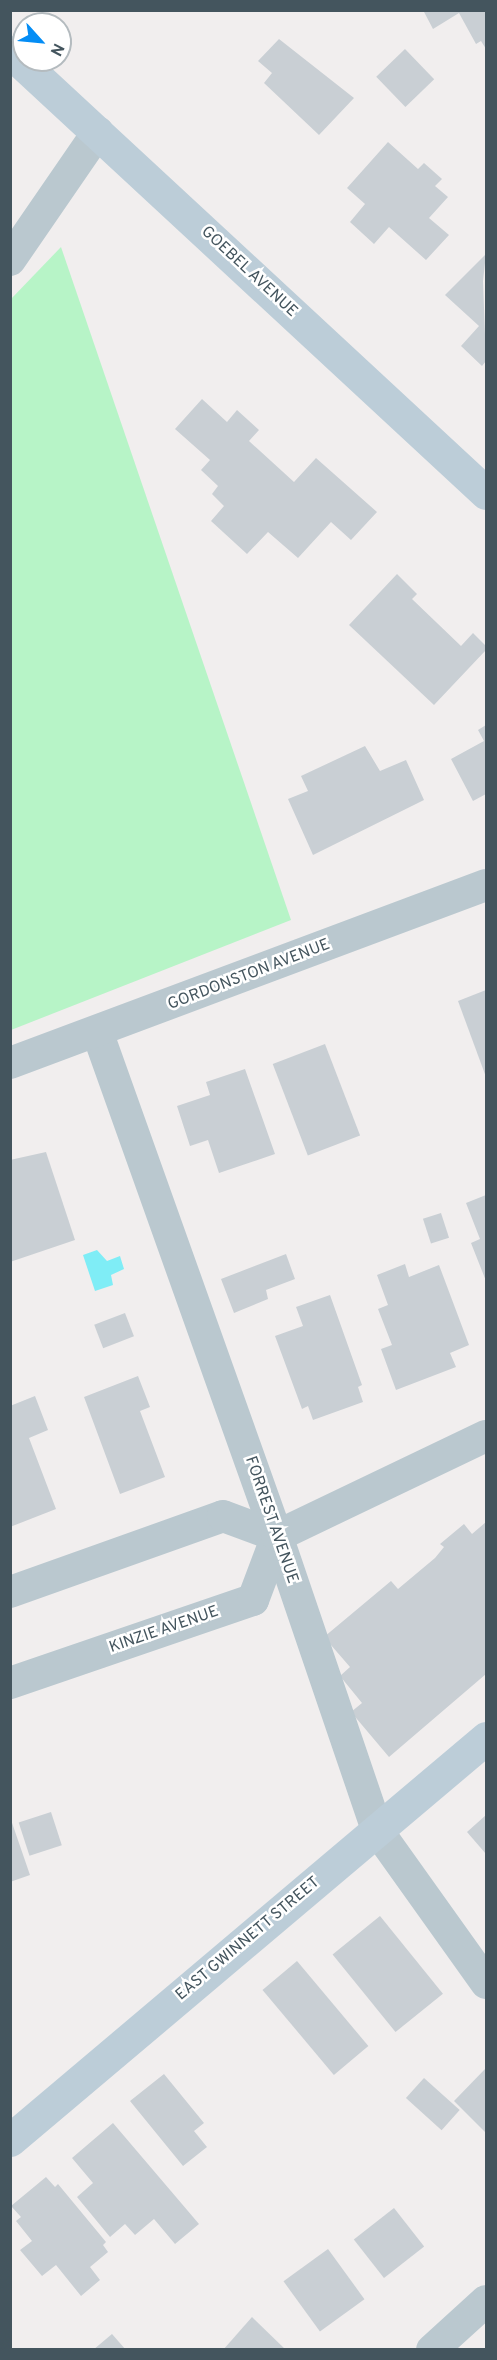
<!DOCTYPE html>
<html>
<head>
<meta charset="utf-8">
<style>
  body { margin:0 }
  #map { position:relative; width:497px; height:2360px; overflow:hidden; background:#f1eeee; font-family:Overpass,sans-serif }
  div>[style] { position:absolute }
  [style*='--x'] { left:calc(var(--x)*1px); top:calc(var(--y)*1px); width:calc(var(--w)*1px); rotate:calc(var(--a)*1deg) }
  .green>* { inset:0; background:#b7f4c7 }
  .water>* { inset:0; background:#7fedf6 }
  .building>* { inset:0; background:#c9cfd4; transform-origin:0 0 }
  .street>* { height:32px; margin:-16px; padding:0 16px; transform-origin:16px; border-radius:16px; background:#bac8cf }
  .secondary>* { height:33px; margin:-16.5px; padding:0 16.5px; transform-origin:16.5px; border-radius:16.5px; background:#bccdd8 }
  span { translate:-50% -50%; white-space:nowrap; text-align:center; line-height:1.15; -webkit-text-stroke:5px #fff; paint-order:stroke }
  .street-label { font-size:16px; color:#44555e }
  .frame { position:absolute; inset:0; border:12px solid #44555e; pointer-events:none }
  .north { position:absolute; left:12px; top:12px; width:60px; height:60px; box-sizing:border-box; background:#fff; border:2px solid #b4bbbf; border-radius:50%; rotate:117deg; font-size:16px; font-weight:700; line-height:24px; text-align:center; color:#44555e }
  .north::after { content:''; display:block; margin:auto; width:21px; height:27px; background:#048df5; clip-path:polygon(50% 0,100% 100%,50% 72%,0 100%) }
</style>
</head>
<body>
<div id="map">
  <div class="green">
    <div style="clip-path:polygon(61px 247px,291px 920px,11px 1030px,11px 299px)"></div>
  </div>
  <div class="water">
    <div style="clip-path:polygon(97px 1250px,107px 1261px,120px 1256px,124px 1269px,111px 1275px,113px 1285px,95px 1291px,83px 1255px)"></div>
  </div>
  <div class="building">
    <div style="clip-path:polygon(423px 10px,486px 10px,486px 49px,481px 41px,476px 44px,459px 13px,433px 29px)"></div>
    <div style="clip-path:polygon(279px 39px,354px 98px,319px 135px,264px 83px,272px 73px,258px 61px)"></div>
    <div style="left:405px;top:49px;width:42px;height:40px;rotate:46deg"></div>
    <div style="clip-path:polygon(388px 142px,418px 169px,424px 163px,442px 179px,435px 186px,448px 197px,429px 218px,449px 235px,426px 260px,389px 227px,374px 244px,350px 222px,365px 204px,347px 188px)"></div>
    <div style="clip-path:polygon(486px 254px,483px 281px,486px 361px,482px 366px,461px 346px,479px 326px,445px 295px)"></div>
    <div style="clip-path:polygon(202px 399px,227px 422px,237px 410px,259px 430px,249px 441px,294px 482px,316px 458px,377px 512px,351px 540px,331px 522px,298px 558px,268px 532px,247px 554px,211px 521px,224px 506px,212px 494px,218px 486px,201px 470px,210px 460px,175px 429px)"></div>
    <div style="clip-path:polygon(397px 574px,417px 594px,412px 599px,461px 646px,473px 633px,486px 646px,486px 650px,434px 705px,349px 625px)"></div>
    <div style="clip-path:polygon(486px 725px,486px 794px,473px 801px,451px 759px,484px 741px,478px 730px)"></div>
    <div style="clip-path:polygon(365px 746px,380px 771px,406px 760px,424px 800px,313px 855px,288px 799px,308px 791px,301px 776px)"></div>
    <div style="clip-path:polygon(486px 990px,486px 1077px,458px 1001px)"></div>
    <div style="left:325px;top:1044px;width:98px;height:56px;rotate:69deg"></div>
    <div style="clip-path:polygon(245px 1069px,275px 1154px,219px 1173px,208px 1140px,190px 1146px,177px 1106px,210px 1095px,206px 1082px)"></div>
    <div style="clip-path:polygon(46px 1152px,75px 1240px,10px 1262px,10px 1160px)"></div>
    <div style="clip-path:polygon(486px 1195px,486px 1281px,471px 1243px,480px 1239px,466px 1203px)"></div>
    <div style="left:441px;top:1213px;width:26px;height:19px;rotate:72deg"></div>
    <div style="clip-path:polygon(286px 1254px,295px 1279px,266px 1290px,268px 1299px,234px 1313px,221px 1279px)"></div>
    <div style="clip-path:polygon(405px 1264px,409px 1277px,439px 1265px,469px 1345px,450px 1353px,456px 1367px,396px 1390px,381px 1349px,392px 1345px,378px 1309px,388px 1305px,377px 1275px)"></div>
    <div style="clip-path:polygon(330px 1295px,362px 1385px,358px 1387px,363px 1402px,313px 1420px,308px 1406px,302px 1409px,275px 1336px,303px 1326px,296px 1307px)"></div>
    <div style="left:125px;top:1313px;width:25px;height:33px;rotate:69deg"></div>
    <div style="clip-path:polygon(138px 1376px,150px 1407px,140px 1411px,165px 1477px,120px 1494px,84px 1397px)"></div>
    <div style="clip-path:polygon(35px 1396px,48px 1430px,29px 1438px,56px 1509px,10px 1527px,10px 1406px)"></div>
    <div style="clip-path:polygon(486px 1522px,486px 1674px,389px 1757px,351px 1712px,362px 1703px,340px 1676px,350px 1667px,324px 1637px,391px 1581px,398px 1589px,435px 1558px,444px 1547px,440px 1544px,464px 1524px,472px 1534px)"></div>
    <div style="left:51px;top:1812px;width:35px;height:34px;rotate:72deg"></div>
    <div style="clip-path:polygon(486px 1815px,486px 1854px,467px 1832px)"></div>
    <div style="clip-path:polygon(10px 1817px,30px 1875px,10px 1882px)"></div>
    <div style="left:380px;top:1916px;width:100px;height:61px;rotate:51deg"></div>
    <div style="left:297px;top:1961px;width:111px;height:45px;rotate:50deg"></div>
    <div style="clip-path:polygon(486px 2068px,486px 2133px,454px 2101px)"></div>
    <div style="clip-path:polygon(164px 2074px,204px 2123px,194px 2131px,207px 2147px,183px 2166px,130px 2101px)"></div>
    <div style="left:424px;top:2078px;width:48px;height:27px;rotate:42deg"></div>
    <div style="clip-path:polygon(113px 2123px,199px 2224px,175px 2244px,154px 2219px,135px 2235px,125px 2224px,110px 2237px,77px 2197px,93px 2183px,72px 2158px)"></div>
    <div style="clip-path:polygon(46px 2177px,55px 2187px,58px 2184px,106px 2242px,103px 2245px,108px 2252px,90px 2267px,100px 2280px,81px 2296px,56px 2265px,42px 2276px,20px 2250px,32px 2241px,16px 2221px,21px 2217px,11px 2206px)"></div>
    <div style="left:394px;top:2208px;width:49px;height:51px;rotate:52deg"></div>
    <div style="left:328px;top:2249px;width:62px;height:55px;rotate:54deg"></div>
    <div style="clip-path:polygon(252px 2317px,286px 2350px,223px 2350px)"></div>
    <div style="clip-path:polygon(112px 2334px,126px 2350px,93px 2350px)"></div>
  </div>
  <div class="street">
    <div style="--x:10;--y:260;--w:155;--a:-55.5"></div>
    <div style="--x:98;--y:1034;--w:533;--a:70.38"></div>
    <div style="--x:277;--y:1536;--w:311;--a:71.2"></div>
    <div style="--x:377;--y:1830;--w:188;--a:54.5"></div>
    <div style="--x:10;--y:1063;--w:508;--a:-20.5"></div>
    <div style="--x:10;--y:1592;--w:226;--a:-19.6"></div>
    <div style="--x:223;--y:1516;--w:58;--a:20.3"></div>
    <div style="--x:10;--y:1683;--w:257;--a:-18.9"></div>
    <div style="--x:253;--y:1600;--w:68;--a:-69.4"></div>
    <div style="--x:277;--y:1536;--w:232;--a:-25.6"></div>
    <div style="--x:432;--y:2350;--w:73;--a:-42.2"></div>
  </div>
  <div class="secondary">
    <div style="--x:10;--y:52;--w:649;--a:42.81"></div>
    <div style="--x:10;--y:2140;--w:623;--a:-40.18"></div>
  </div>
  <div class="street-label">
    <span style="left:249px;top:272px;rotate:43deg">GOEBEL AVENUE</span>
    <span style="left:249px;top:975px;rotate:-21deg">GORDONSTON AVENUE</span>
    <span style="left:271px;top:1520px;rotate:71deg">FORREST AVENUE</span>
    <span style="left:164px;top:1630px;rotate:-19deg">KINZIE AVENUE</span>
    <span style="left:248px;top:1939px;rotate:-40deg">EAST GWINNETT STREET</span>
  </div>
  <div class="frame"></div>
  <div class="north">N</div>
</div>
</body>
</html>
